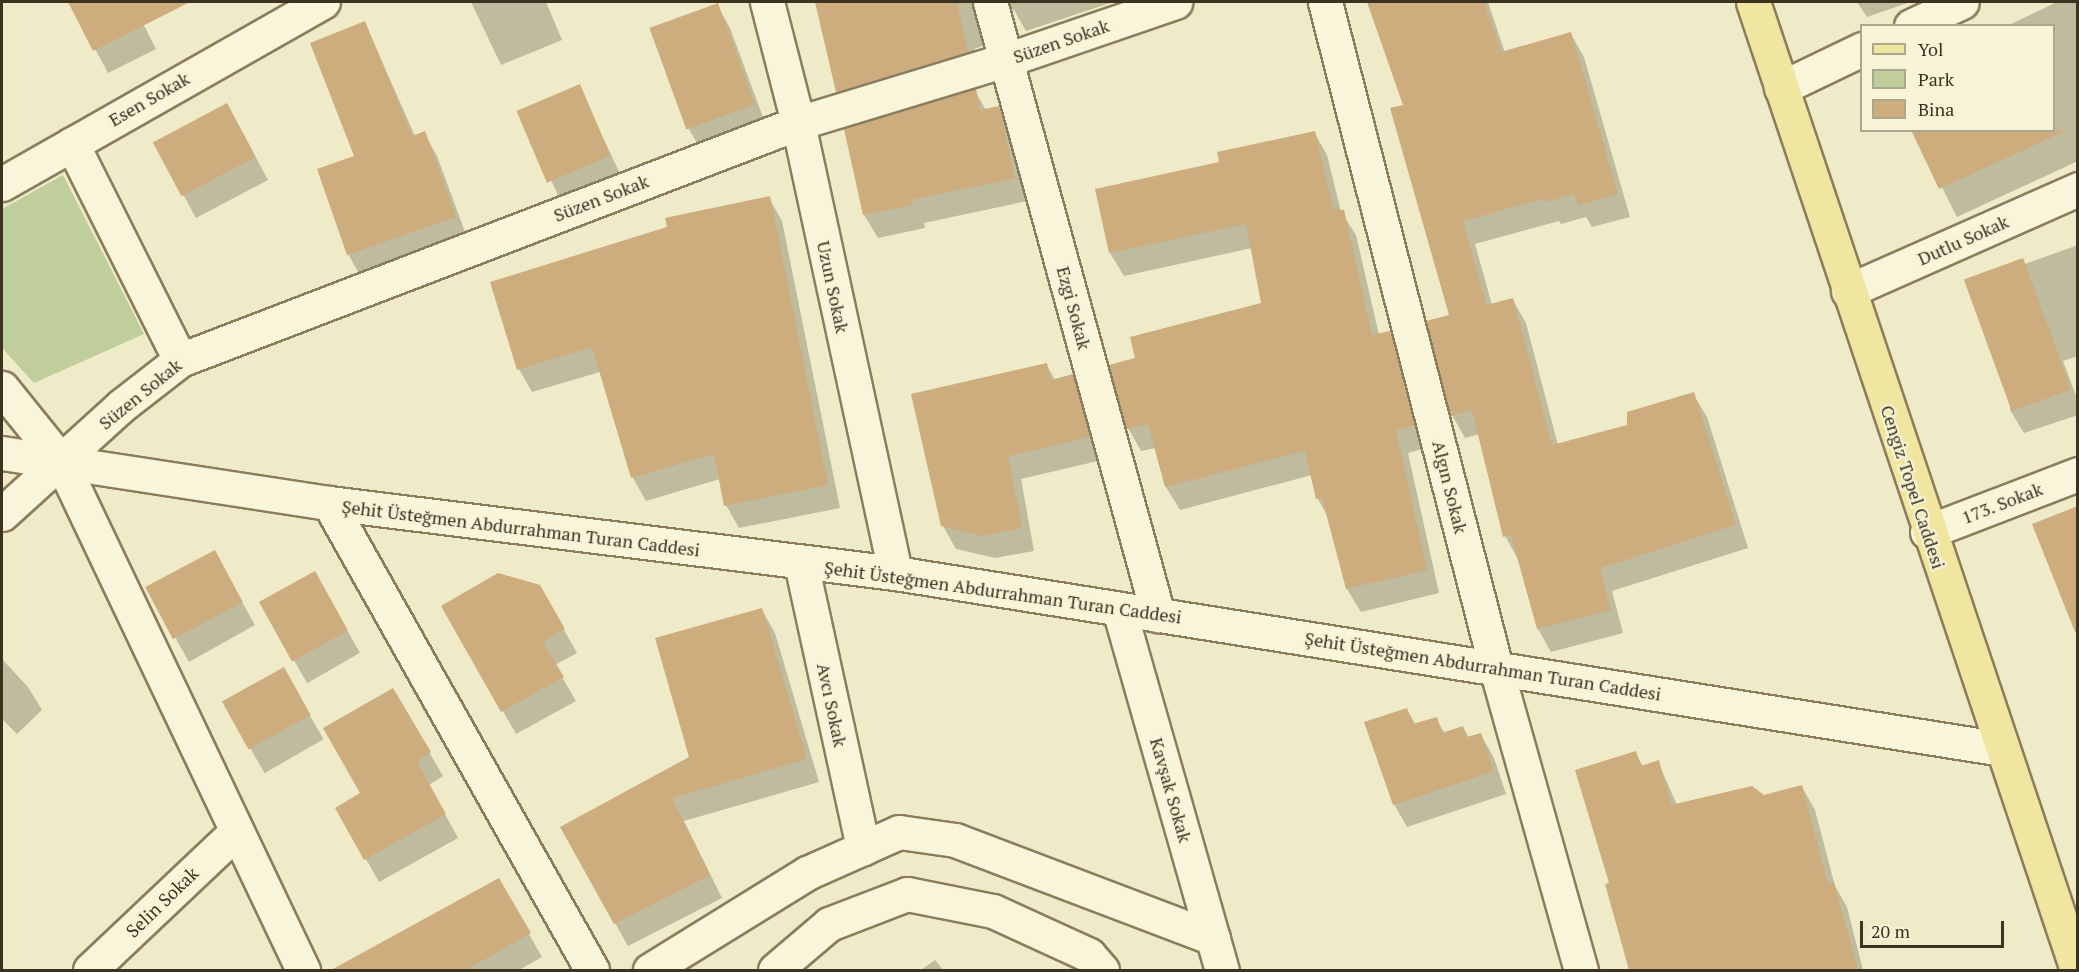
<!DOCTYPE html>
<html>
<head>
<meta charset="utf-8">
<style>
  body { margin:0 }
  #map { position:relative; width:2079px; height:972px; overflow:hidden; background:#efeac7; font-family:"PT Serif",serif }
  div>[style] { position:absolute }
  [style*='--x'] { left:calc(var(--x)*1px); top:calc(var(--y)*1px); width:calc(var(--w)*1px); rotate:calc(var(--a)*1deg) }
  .green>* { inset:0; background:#bfce9b }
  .shadow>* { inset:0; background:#0003; transform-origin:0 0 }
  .building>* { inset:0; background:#cdac7d; transform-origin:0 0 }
  .roads { filter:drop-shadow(2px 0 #8b7d5c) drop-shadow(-2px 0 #8b7d5c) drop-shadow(0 2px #8b7d5c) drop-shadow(0 -2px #8b7d5c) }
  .minor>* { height:33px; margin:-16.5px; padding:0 16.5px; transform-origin:16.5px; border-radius:16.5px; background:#f9f5db }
  .major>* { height:33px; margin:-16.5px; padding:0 16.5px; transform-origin:16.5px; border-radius:16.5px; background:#f1e6a0 }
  span { translate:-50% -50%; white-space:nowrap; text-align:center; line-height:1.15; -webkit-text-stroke:4.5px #f6f3d7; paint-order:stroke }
  .street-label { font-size:18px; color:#3b3220 }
  .frame { position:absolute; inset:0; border:3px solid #3b3220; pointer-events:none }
  .legend { position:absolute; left:1860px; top:24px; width:195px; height:108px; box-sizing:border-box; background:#f6f3d7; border:2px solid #aba68e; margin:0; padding:8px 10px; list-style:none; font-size:18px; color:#3b3220 }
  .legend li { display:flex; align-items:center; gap:12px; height:30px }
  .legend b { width:30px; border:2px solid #aba68e }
  .scale { position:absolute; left:1860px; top:921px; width:144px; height:27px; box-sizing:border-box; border:3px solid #3b3220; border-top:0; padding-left:8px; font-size:18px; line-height:21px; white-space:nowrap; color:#3b3220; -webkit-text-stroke:4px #f6f3d7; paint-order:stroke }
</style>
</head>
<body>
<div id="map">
  <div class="green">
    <div style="clip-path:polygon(63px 175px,144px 334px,34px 383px,2px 348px,2px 209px)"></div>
  </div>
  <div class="shadow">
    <div style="clip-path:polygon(70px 2px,132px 2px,156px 49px,108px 73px)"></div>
    <div style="clip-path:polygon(471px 2px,546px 2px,562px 40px,501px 65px)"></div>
    <div style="clip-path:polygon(817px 2px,1113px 2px,1026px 31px,1014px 10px,998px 7px,988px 44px,974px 49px,980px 75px,851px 114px,837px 91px)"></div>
    <div style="clip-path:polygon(1369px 2px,1488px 2px,1505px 53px,1571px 34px,1584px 57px,1630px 217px,1592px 227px,1586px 217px,1561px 224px,1559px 221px,1475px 244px,1492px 305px,1513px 300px,1526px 323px,1558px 445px,1629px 426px,1693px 394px,1707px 417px,1748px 548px,1612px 591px,1623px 633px,1551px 652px,1538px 629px,1518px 559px,1505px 536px,1480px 434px,1465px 438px,1452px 415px,1451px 316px,1405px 106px)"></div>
    <div style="clip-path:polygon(1857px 2px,1910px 2px,1867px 17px)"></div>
    <div style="clip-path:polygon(2057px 2px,2078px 2px,2078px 161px,1957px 217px,1913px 130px,2054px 130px,2054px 26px,2007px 26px)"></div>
    <div style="clip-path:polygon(717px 5px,730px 28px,767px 128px,702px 152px,689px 129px,652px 30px)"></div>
    <div style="clip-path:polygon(365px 23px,415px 136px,424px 133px,437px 156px,468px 240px,361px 277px,348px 254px)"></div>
    <div style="left:579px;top:86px;width:102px;height:65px;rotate:65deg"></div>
    <div style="clip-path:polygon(975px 91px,986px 110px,998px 107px,1012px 130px,1027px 201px,924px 223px,925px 228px,878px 238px,864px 215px,846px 130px)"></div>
    <div style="clip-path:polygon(240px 128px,268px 180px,196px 218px,155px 143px)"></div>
    <div style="clip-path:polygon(1314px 132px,1327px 155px,1341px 212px,1356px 235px,1379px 335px,1389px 332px,1403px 356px,1426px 448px,1408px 453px,1439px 593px,1361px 612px,1347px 589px,1329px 519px,1318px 499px,1312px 475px,1180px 510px,1166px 487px,1156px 448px,1141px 451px,1128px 428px,1137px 359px,1263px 304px,1252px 248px,1124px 276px,1110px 253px,1221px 163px)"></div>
    <div style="clip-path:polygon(769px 198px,782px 221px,840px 508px,739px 528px,726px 505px,720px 479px,646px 501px,633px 478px,600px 372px,532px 392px,519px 369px)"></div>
    <div style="clip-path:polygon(2078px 245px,2078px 356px,2063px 361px,2078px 401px,2078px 415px,2024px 433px,2010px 410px,2025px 264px)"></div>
    <div style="clip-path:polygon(1046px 364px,1055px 380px,1072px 376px,1085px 399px,1102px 460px,1021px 479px,1034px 551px,995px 558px,956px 549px,943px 526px)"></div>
    <div style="clip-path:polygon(214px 552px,255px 625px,189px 662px,176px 639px)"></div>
    <div style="left:314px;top:573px;width:92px;height:61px;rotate:60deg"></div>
    <div style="clip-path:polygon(539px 586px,577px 653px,555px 665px,576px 701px,516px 734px,443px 607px)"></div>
    <div style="clip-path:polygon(762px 610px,775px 633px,819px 782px,684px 821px,722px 898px,628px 946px,562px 828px,690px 758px)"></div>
    <div style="clip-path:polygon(2px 659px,28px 687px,42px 710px,17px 734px,2px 719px)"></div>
    <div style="left:283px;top:669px;width:81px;height:68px;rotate:60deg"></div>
    <div style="clip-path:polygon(393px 690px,443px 776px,429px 785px,458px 838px,379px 882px,337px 808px,362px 794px)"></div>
    <div style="clip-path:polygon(1407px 710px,1416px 725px,1436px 718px,1445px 734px,1463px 728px,1469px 738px,1481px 735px,1494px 758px,1506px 794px,1407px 827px,1394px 804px)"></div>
    <div style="clip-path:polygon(1635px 753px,1643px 766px,1658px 762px,1677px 805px,1763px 796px,1802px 787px,1815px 810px,1835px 886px,1847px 907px,1863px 970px,1757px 970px,1752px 954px,1690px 970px,1633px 970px,1628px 961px,1611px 884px)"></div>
    <div style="clip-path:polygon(498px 880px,542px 957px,519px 970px,369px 970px,360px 955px)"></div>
    <div style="clip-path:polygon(935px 960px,943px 970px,921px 970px)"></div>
  </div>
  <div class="building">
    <div style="clip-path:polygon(68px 2px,190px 2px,93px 51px)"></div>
    <div style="clip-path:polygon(815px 2px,957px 2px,968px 52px,836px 92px)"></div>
    <div style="clip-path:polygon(1367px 2px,1484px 2px,1501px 52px,1571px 32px,1618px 194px,1578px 205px,1574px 194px,1546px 202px,1545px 198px,1463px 221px,1486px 305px,1513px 298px,1552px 445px,1627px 425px,1627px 412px,1694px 392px,1736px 525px,1600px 568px,1611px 610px,1537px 629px,1511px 535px,1503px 537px,1472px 410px,1451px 416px,1426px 321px,1449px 315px,1390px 108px,1403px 105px)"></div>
    <div style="left:718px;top:3px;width:108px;height:73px;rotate:70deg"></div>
    <div style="clip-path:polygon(365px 21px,412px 136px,425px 131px,456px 217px,347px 255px,317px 169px,354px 156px,310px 43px)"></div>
    <div style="left:580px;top:84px;width:78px;height:69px;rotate:67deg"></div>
    <div style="clip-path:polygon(976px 89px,980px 110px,999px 106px,1015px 178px,911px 200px,913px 205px,863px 215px,844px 129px)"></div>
    <div style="left:227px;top:103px;width:61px;height:84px;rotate:62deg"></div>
    <div style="clip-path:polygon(1911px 130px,2067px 130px,1939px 189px)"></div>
    <div style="clip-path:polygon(1315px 131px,1333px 209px,1344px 210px,1372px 335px,1390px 331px,1414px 425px,1396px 430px,1427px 570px,1346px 589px,1322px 498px,1316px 499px,1305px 451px,1165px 487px,1148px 424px,1126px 429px,1109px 365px,1135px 358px,1130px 337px,1261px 303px,1246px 224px,1109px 253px,1095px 189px,1219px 162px,1217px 152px)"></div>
    <div style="clip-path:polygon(770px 196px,828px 485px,724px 506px,714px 454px,631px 478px,592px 347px,517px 370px,490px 282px,667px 227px,665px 218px)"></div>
    <div style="left:2023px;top:258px;width:140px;height:63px;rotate:70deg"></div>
    <div style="clip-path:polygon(1047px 363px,1051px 380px,1073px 374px,1090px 437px,1008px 456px,1022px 528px,981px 536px,941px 526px,911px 394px)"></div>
    <div style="clip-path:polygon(2078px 506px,2078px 632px,2075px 632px,2032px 524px)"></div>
    <div style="left:215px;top:550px;width:59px;height:79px;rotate:62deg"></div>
    <div style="left:315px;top:571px;width:68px;height:64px;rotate:61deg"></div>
    <div style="clip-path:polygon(498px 573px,540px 585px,565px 629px,543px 642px,564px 677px,501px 712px,441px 606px)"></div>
    <div style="clip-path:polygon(762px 608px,807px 759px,672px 798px,710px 875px,614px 924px,560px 827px,689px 757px,655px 638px)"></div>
    <div style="left:284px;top:667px;width:55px;height:71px;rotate:61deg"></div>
    <div style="clip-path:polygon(393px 688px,431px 752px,417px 762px,446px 814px,364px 860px,335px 808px,360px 793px,323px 728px)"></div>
    <div style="clip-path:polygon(1407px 708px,1413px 724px,1437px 717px,1442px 733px,1463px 726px,1467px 737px,1481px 733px,1494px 771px,1393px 805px,1364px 722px)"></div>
    <div style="clip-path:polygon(1636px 751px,1641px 766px,1659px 760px,1671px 805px,1752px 786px,1764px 795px,1802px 785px,1828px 884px,1834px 882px,1858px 970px,1629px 970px,1605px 884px,1609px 883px,1575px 770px)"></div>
    <div style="clip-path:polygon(499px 878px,531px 933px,466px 970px,331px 970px)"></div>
  </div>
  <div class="roads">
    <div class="minor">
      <div style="--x:767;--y:2;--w:125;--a:75.6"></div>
      <div style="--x:798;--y:123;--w:460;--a:77.8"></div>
      <div style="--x:990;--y:2;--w:636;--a:74.67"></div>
      <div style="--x:1325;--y:2;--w:688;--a:75.6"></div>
      <div style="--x:1496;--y:668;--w:314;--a:74.3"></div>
      <div style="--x:1911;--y:26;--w:56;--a:-25.2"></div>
      <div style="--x:1781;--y:88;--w:90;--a:-25.7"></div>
      <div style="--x:72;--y:144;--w:241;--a:63.4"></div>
      <div style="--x:2;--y:184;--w:369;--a:-29.6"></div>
      <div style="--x:1848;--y:291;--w:252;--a:-23.9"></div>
      <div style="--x:2;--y:388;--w:94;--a:51.1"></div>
      <div style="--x:61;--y:461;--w:564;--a:64.57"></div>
      <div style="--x:2;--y:453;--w:331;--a:8.7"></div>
      <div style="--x:329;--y:503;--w:570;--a:7.05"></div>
      <div style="--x:895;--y:573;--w:1121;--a:9.03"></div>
      <div style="--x:329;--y:503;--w:536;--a:60.61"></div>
      <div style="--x:2;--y:514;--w:161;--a:-42.2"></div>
      <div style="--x:121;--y:406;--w:75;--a:-37.9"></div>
      <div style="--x:180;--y:360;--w:662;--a:-20.98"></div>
      <div style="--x:798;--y:123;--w:217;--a:-16.9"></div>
      <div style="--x:1006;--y:60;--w:179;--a:-18.9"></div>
      <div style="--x:1927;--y:532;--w:162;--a:-21"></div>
      <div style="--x:801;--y:563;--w:292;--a:77.7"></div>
      <div style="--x:1119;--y:609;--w:375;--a:74.1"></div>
      <div style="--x:90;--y:970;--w:199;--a:-43.4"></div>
      <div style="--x:650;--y:970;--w:185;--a:-31.7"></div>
      <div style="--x:807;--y:873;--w:101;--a:-24"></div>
      <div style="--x:899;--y:832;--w:57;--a:8.1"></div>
      <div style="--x:955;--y:840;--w:276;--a:20.8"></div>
      <div style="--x:775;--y:970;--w:71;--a:-40.4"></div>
      <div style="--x:829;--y:924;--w:84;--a:-21"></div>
      <div style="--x:907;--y:894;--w:88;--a:11.2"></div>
      <div style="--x:993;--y:911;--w:106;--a:24.6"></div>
      <div style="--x:1089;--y:955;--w:20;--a:49"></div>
    </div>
    <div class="major">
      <div style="--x:1753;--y:2;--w:1021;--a:71.49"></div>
    </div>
  </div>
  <div class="street-label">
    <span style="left:1061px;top:41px;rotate:-19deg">Süzen Sokak</span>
    <span style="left:149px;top:99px;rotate:-30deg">Esen Sokak</span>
    <span style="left:601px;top:198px;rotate:-21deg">Süzen Sokak</span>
    <span style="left:1963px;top:240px;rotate:-24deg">Dutlu Sokak</span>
    <span style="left:833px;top:287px;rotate:78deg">Uzun Sokak</span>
    <span style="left:1074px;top:308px;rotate:75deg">Ezgi Sokak</span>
    <span style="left:140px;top:394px;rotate:-39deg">Süzen Sokak</span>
    <span style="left:1450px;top:487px;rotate:76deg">Algın Sokak</span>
    <span style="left:1913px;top:487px;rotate:72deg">Cengiz Topel Caddesi</span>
    <span style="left:2002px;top:503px;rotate:-21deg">173. Sokak</span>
    <span style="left:521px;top:528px;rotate:7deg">Şehit Üsteğmen Abdurrahman Turan Caddesi</span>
    <span style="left:1003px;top:592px;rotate:8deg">Şehit Üsteğmen Abdurrahman Turan Caddesi</span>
    <span style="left:1483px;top:666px;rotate:9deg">Şehit Üsteğmen Abdurrahman Turan Caddesi</span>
    <span style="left:832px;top:705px;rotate:78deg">Avcı Sokak</span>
    <span style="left:1171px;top:790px;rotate:74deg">Kavşak Sokak</span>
    <span style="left:162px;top:902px;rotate:-44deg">Selin Sokak</span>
  </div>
  <div class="frame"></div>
  <ul class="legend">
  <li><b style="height:8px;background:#f1e6a0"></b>Yol</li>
  <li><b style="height:16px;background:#bfce9b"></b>Park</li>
  <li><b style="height:16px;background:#cdac7d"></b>Bina</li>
  </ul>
  <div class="scale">20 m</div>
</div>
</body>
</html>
